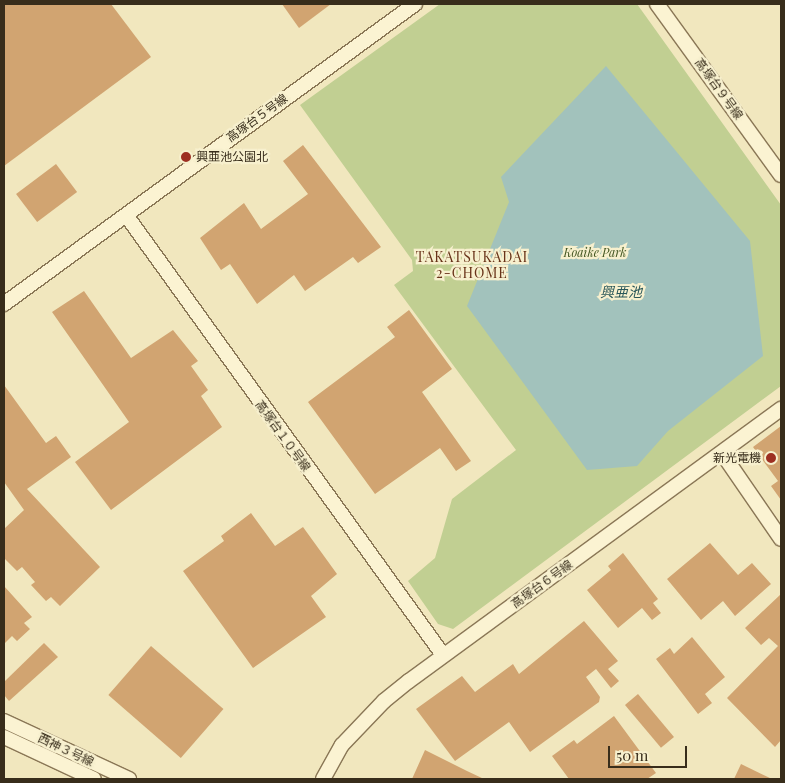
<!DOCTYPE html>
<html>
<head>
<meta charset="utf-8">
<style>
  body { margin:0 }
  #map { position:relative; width:785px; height:783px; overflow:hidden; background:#f1e7be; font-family:"Playfair Display","Noto Sans JP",serif }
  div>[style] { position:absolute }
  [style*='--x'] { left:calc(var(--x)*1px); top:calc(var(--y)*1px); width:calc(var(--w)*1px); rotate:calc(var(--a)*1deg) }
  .green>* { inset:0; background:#c1cf92 }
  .water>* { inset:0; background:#a2c2bc }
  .building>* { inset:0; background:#d1a471; transform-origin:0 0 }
  .roads { filter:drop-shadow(1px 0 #8a7756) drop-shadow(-1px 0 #8a7756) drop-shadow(0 1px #8a7756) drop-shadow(0 -1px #8a7756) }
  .tertiary>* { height:14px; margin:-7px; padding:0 7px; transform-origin:7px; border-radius:7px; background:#fbf3d2 }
  .dots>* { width:14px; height:14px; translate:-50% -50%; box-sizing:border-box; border:2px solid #f7f0ce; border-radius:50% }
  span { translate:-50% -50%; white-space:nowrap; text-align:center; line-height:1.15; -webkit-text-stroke:4.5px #f7f0ce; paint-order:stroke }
  .street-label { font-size:12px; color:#382d1b }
  .poi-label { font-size:12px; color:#382d1b }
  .left { translate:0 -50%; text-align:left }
  .right { translate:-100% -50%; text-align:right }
  .park-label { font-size:12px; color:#435621; font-style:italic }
  .neighbourhood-label { font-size:14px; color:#683218; letter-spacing:1px }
  .water-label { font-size:14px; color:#2a5759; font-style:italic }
  .frame { position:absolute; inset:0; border:5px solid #382d1b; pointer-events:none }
  .scale { position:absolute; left:608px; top:746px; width:79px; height:22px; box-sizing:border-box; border:2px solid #382d1b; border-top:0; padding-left:6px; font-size:15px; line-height:18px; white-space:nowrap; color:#382d1b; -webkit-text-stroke:4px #f7f0ce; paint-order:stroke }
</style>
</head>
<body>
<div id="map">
  <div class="green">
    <div style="clip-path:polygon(440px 4px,637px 4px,781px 205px,781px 386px,453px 629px,438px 624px,408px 581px,435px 558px,452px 499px,516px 450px,394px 285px,413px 271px,412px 260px,300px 105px)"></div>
  </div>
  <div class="water">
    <div style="clip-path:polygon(606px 66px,750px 241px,763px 356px,668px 431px,637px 466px,587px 470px,467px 306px,509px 202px,501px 177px)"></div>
  </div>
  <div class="building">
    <div style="clip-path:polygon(4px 4px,111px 4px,151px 57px,4px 166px)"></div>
    <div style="clip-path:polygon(282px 4px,331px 4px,299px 28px)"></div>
    <div style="clip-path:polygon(303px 145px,381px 247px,358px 263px,353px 257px,305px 291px,294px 275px,257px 304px,230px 264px,221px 270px,200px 238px,244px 203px,261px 229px,308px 194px,283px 161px)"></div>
    <div style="left:56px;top:164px;width:35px;height:50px;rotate:53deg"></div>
    <div style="clip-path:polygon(84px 291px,131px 358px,173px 330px,198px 361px,191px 366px,208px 390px,201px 396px,222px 427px,111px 510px,75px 462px,129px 422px,52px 312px)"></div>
    <div style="clip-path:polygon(409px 310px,452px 369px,422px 392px,471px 461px,456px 471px,440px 448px,375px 494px,308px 402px,395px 337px,387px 327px)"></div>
    <div style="clip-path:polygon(4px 385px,46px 443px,56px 436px,71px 457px,27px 489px,100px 567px,60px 606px,51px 597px,46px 601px,31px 585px,35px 582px,22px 567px,17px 571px,4px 558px,4px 529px,24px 510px,4px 482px)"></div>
    <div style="clip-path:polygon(781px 426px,781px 500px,771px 486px,778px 481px,753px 447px)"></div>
    <div style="clip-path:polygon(251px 513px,275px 546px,303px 527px,337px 574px,311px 596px,326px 617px,253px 668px,183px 571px,224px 541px,221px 536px)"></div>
    <div style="clip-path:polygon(710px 543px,738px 575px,752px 563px,771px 584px,735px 616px,723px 601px,701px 620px,667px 579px)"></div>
    <div style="clip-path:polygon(623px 553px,658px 599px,653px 603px,661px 613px,652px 620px,642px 608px,618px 628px,587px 590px,611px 570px,608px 566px)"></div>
    <div style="clip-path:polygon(4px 586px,32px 617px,24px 623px,30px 629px,17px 641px,12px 636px,4px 644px)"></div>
    <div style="clip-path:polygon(781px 594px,781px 740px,775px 747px,727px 698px,778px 646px,769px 638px,761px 645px,745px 628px)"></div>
    <div style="clip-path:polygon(584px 621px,618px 661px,608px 669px,619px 681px,611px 688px,596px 669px,586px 677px,600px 697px,599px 702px,530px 752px,509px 722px,455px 761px,416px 709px,462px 676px,475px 692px,513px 664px,519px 674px)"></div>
    <div style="clip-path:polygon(692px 637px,725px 677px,705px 694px,712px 703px,698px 714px,656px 659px,670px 648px,674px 654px)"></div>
    <div style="clip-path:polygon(44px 643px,58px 657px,9px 701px,4px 695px,4px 682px)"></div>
    <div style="left:151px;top:646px;width:96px;height:65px;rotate:41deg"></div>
    <div style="left:638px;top:694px;width:56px;height:17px;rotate:50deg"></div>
    <div style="clip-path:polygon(614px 716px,656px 773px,647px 779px,569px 779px,552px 756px,574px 740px,577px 744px)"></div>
    <div style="clip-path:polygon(425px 750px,467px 771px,484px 779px,412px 779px)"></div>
    <div style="clip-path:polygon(741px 764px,772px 779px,734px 779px)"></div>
  </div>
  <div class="roads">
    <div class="tertiary">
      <div style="--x:657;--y:4;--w:211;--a:54.1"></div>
      <div style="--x:126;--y:215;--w:542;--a:54.23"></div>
      <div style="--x:4;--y:304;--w:509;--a:-36.13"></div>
      <div style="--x:722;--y:453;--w:104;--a:55.5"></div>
      <div style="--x:4;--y:721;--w:138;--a:24.9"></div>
      <div style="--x:4;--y:737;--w:99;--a:25"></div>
      <div style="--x:323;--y:779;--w:39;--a:-61"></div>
      <div style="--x:342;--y:745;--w:61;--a:-46.3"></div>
      <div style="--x:384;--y:701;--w:32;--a:-39"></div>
      <div style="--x:409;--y:681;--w:461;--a:-36.2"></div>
    </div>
  </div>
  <div class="dots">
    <div style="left:186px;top:157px;background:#9d2f22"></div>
    <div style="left:771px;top:458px;background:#9d2f22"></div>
  </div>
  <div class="street-label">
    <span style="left:719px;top:89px;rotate:54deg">高塚台９号線</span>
    <span style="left:257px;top:118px;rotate:-36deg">高塚台５号線</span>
    <span style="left:283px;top:436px;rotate:54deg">高塚台１０号線</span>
    <span style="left:542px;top:584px;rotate:-36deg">高塚台６号線</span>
    <span style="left:66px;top:750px;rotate:25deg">西神３号線</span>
  </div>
  <div class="poi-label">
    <span class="left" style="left:196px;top:157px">興亜池公園北</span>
    <span class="right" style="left:761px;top:458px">新光電機</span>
  </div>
  <div class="park-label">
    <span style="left:595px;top:253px">Koaike Park</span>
  </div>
  <div class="neighbourhood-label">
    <span style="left:472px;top:265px">TAKATSUKADAI<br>2-CHOME</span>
  </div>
  <div class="water-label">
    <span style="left:621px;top:292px">興亜池</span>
  </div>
  <div class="frame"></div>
  <div class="scale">50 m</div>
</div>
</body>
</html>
